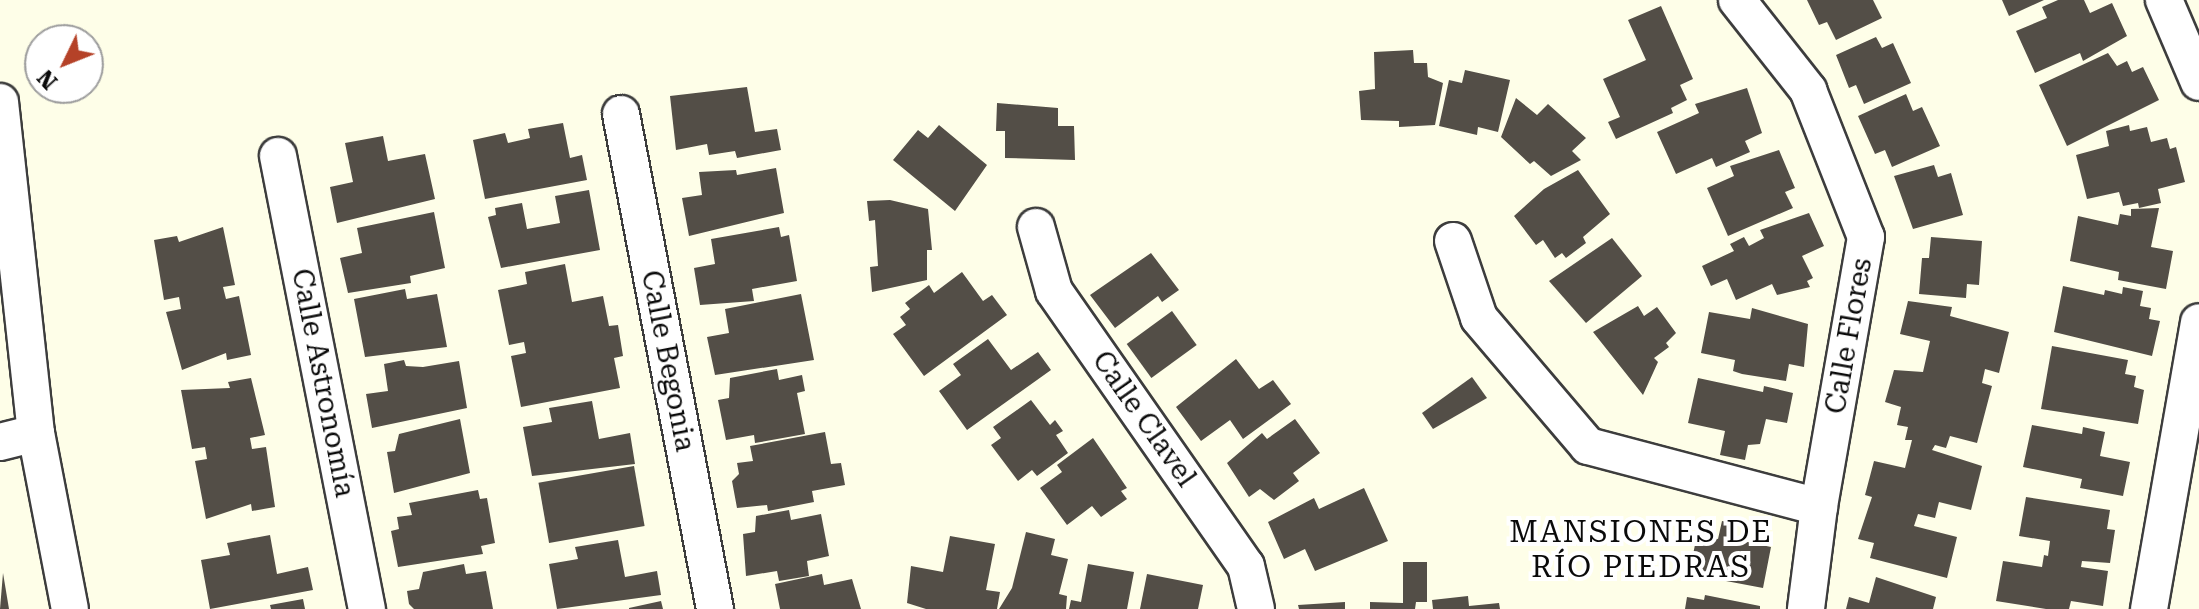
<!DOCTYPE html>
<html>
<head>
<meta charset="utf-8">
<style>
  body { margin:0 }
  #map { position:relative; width:2199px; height:609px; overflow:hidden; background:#fefee8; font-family:"Roboto Serif",serif }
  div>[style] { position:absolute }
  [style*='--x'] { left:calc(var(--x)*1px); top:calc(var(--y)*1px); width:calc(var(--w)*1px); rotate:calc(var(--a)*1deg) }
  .building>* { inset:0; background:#534e47; transform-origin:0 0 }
  .roads { filter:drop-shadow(2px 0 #3d3d3d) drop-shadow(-2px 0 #3d3d3d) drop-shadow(0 2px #3d3d3d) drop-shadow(0 -2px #3d3d3d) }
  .minor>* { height:36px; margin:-18px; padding:0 18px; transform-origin:18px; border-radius:18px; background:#fff }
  span { translate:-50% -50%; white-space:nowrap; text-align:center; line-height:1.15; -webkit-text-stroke:8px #fff; paint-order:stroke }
  .street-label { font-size:28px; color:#0a0a0a }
  .neighbourhood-label { font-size:30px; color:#0a0a0a; letter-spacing:2px }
  .north { position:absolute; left:24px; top:24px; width:80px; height:80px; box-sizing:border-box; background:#fff; border:2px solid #9d9d9d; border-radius:50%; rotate:227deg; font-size:22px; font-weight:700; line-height:32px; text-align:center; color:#0a0a0a }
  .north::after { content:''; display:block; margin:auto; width:28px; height:36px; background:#b54228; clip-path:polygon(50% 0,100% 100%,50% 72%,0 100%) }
</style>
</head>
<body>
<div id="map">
  <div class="building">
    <div style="clip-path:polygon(1807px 0,1873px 0,1882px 18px,1836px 40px,1827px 22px,1819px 25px)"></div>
    <div style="clip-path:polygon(2002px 0,2044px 0,2009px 16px)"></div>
    <div style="clip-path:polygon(2058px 0,2084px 0,2090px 13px,2112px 3px,2127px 36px,2083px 61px,2080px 53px,2035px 73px,2016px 31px,2047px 18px,2042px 7px)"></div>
    <div style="clip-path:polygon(1661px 6px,1693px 79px,1680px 85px,1687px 100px,1671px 108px,1673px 113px,1616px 139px,1608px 122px,1620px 117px,1603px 79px,1646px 60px,1628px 20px)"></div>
    <div style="clip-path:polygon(1876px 37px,1882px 48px,1893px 43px,1911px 83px,1864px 104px,1856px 85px,1849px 88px,1836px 55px)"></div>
    <div style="clip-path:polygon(1413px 50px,1414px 63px,1427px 63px,1428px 77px,1443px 83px,1435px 125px,1399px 127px,1399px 121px,1361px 120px,1359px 91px,1375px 89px,1374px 52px)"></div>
    <div style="clip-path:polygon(2108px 53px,2117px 66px,2127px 61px,2132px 72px,2143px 67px,2159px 100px,2067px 146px,2039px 85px)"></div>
    <div style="clip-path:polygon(1465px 70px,1510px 80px,1498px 132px,1478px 127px,1477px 135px,1439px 126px,1449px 80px,1462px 83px)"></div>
    <div style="clip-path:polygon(747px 87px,755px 132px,777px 129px,781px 150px,737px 158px,735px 151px,709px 155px,707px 144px,676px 150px,670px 96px)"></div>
    <div style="clip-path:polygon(1747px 88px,1762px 133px,1745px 141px,1750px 152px,1716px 167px,1712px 158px,1676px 174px,1657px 132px,1699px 113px,1695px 104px)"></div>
    <div style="clip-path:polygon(1906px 94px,1913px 111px,1922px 107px,1940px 146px,1892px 167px,1885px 150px,1875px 154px,1858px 116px)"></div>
    <div style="clip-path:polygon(1516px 98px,1537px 115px,1548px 104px,1586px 138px,1572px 151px,1581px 160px,1551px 176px,1534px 161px,1530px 164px,1501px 137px)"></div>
    <div style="clip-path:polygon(997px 103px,1058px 108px,1058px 126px,1074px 126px,1075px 160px,1005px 158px,1005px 131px,996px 131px)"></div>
    <div style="clip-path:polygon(563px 123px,570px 158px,582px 155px,587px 180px,485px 199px,473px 140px,505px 133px,508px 143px,530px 138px,528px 129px)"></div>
    <div style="clip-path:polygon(939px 125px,987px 165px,955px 211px,893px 160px,918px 130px,928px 138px)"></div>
    <div style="clip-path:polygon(2129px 125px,2130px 131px,2147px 127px,2151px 142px,2167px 138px,2170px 149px,2176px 147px,2185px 182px,2158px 189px,2161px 203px,2139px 208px,2138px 203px,2123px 206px,2119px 192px,2087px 199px,2076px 155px,2109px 146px,2106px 131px)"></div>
    <div style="clip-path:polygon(383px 136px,388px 161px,425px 154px,435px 199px,337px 223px,330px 187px,353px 182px,345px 143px)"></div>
    <div style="clip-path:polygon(1779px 150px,1795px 188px,1785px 192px,1793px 208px,1728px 236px,1707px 188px,1734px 176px,1730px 166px)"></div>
    <div style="clip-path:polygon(1934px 165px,1938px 177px,1951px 173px,1963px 215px,1913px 229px,1894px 176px)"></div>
    <div style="clip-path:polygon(776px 168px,784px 213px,689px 236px,682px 198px,702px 195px,699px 172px,736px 170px,737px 175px)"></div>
    <div style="clip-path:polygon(1578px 170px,1610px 214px,1583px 237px,1586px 243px,1566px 258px,1562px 253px,1555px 258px,1543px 240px,1536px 245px,1514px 216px,1544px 189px)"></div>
    <div style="clip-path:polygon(589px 190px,600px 250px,501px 268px,488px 217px,496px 215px,495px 208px,522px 203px,527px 229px,560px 223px,555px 196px)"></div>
    <div style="clip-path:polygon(890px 200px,928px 209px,932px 250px,927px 250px,927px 280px,872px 292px,870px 267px,878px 266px,875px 220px,869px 221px,867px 201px)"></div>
    <div style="clip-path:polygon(2159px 208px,2151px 247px,2173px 251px,2166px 289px,2118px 280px,2119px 272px,2070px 261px,2078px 216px,2118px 225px,2120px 214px,2131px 216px,2131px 209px)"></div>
    <div style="clip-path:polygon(434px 212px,445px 268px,410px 276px,411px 283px,348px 293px,340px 258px,362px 253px,357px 228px)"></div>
    <div style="clip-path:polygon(1809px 213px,1824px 246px,1802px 256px,1813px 278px,1807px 281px,1810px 287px,1777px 295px,1772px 284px,1736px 300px,1727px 279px,1711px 286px,1702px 266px,1734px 251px,1730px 244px,1744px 237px,1749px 246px,1764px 238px,1760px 230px)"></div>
    <div style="clip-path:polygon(223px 227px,235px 285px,223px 287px,226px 299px,239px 296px,251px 355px,227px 360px,226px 353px,182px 370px,166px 312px,181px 309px,179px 297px,164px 300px,154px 240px,177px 236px,179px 242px)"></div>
    <div style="clip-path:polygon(779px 227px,781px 237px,789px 235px,797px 281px,752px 289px,754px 301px,700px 305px,694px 268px,715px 264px,711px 239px)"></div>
    <div style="clip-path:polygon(1931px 237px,1982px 241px,1979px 285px,1967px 284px,1966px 298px,1919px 294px,1922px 258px,1929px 258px)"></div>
    <div style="clip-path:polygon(1612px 238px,1642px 276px,1586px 323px,1549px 281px)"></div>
    <div style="clip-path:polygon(1151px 253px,1179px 290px,1162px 302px,1158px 296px,1115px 328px,1090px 295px)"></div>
    <div style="clip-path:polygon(565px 264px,572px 302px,603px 296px,609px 326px,618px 325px,623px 356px,614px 358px,620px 388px,521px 407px,511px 356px,526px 353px,524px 342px,509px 345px,498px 290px,527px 284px,525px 272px)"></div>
    <div style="clip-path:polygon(962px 272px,983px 301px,992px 295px,1007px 315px,924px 376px,893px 334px,906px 325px,900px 317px,910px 309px,905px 303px,929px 285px,934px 293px)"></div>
    <div style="clip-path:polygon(2063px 286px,2104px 295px,2105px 290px,2122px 294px,2123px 287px,2143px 291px,2140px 306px,2151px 308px,2149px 319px,2160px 321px,2152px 356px,2054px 332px)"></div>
    <div style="clip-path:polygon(405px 289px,407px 299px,437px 294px,447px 347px,365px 357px,354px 299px)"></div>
    <div style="clip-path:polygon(801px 294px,814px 360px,715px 375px,707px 337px,729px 333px,725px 309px)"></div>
    <div style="clip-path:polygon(1908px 301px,1952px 307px,1950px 316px,2009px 332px,1999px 373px,1985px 369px,1982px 383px,1992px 386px,1977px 443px,1950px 436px,1946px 448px,1935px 445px,1932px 450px,1982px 466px,1971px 510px,1939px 502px,1935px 518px,1918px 514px,1914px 526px,1957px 537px,1947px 578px,1870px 558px,1874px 543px,1858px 539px,1872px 497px,1865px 495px,1874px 461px,1905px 468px,1912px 440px,1905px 440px,1908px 427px,1897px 425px,1901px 407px,1885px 402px,1894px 370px,1923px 372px,1930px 341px,1900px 334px)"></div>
    <div style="clip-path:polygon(1638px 306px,1644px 316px,1657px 307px,1676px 333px,1666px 343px,1669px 347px,1654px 358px,1658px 362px,1643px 395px,1593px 332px)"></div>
    <div style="clip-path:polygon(1752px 308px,1808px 324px,1804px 367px,1789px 364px,1786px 381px,1742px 374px,1733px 371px,1735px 360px,1701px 353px,1709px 312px,1750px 319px)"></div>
    <div style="left:1172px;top:311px;width:42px;height:56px;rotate:54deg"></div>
    <div style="clip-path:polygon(988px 339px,1011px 370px,1038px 352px,1051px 370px,967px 430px,939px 391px,961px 375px,953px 364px)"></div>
    <div style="clip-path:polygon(2052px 346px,2128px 360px,2125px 374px,2136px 376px,2134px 387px,2144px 390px,2138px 424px,2041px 409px)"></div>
    <div style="clip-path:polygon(1236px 359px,1259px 389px,1273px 380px,1291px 404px,1243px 439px,1230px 420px,1201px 441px,1176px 407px)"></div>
    <div style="clip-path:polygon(404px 360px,406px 366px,423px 367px,459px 361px,467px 408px,372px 428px,366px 394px,388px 391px,384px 364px)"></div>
    <div style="clip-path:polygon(777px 369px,779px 380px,802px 375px,805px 391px,797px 393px,805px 434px,755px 443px,754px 435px,726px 440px,718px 400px,729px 398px,730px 378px)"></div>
    <div style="clip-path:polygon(1472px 377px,1487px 398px,1433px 429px,1422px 413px)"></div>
    <div style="clip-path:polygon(251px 378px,265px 435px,250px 438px,252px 449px,266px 447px,275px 507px,252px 511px,251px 504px,206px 519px,195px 461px,207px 459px,205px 447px,192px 449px,181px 390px,230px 388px,228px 382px)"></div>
    <div style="clip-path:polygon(1698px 378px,1763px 392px,1764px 386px,1793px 393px,1787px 423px,1766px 419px,1760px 444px,1748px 445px,1745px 460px,1720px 455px,1725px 431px,1688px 423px)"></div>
    <div style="clip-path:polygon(1031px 400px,1050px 425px,1055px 420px,1063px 431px,1056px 435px,1068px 453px,1037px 476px,1032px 470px,1018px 481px,991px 445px,1001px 438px,993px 427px)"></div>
    <div style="clip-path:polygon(592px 401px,599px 439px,630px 433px,635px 464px,532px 476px,523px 427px,552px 422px,549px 408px)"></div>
    <div style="clip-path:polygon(460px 419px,470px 473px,394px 493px,387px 452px,395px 451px,399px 434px)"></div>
    <div style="clip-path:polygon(1295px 419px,1320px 453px,1293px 473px,1299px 481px,1274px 500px,1260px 489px,1249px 497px,1227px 463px,1262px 433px,1267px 439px)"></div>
    <div style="clip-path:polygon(2032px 425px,2082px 434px,2083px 427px,2105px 432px,2100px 456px,2130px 462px,2123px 496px,2080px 488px,2082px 479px,2023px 467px)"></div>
    <div style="clip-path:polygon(825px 432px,831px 464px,841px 463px,845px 485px,812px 491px,814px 502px,768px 511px,767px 505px,737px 508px,732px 481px,739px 474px,737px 463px,753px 461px,750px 446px)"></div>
    <div style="clip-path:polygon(1093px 438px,1127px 488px,1121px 491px,1127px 499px,1101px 517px,1092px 506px,1067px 525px,1040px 488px,1062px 472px,1057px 465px)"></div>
    <div style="left:634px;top:466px;width:61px;height:97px;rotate:80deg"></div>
    <div style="clip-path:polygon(1364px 488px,1388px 541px,1315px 571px,1305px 549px,1284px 559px,1268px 522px,1314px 498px,1319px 509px)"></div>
    <div style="clip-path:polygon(478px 490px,480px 499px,487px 498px,495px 543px,481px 546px,483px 554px,398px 567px,391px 531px,399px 529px,397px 517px,412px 515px,409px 503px)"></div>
    <div style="clip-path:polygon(2026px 497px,2110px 510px,2107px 529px,2115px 530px,2110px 563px,2082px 561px,2081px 567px,2108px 571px,2103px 606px,2071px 601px,2069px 609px,2046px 609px,1996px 601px,2003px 561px,2042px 567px,2044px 555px,2048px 556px,2050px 541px,2019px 536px)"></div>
    <div style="clip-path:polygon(789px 510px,791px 520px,821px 514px,829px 556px,807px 561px,809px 576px,779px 581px,777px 571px,746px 576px,743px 534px,755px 532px,756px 516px)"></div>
    <div style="clip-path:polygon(1722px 521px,1737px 524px,1734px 539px,1771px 547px,1763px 588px,1689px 574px,1697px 535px,1718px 539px)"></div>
    <div style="clip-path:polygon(1026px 532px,1055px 539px,1051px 555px,1068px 559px,1059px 594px,1067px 596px,1066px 609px,999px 609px,1012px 588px)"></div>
    <div style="clip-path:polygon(270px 535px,277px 574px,308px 567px,313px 590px,210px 609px,201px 560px,230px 555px,227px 543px)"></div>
    <div style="clip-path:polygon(950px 536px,995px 544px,986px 590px,1000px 592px,997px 609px,926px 609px,907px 603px,911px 566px,943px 572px)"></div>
    <div style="clip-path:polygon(618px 540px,625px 577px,657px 571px,661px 595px,557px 609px,549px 564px,578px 559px,575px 547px)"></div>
    <div style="clip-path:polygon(1403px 562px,1427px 562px,1427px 602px,1416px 602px,1415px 609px,1370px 609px,1370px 602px,1403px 603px)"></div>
    <div style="clip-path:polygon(464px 564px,466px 574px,486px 571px,493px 609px,414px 609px,409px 604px,407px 591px,419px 589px,423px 572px)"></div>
    <div style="clip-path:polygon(1088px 564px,1134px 572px,1127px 609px,1069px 609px,1071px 600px,1081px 602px)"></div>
    <div style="clip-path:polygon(3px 573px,9px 609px,0 609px)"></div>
    <div style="clip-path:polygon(822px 574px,824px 585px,852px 579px,861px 609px,780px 609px,775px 584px)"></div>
    <div style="clip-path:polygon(1147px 574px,1203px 585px,1198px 609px,1140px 609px)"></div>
    <div style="clip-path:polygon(1876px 577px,1936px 597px,1933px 609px,1846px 609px,1849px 597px,1869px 603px)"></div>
    <div style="clip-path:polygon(1705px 595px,1760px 606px,1760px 609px,1685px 609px,1687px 597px,1704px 600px)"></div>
    <div style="clip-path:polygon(1468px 596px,1469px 606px,1499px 603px,1500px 609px,1433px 609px,1432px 600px)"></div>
    <div style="clip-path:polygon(303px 599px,305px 609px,271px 609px,270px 605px)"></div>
    <div style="clip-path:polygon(661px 601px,663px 609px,629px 609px,629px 608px)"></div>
    <div style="clip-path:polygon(1345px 602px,1345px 609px,1299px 609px,1298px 605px)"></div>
  </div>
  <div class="roads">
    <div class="minor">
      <div style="--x:1737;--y:0;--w:115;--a:51.7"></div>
      <div style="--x:1808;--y:90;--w:158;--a:68.5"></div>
      <div style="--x:1866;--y:237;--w:274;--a:99.9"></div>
      <div style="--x:1819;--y:507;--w:103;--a:97.3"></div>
      <div style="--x:2164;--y:0;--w:89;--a:66.9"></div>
      <div style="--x:0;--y:102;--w:333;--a:83.8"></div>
      <div style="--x:36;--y:433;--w:179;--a:79.1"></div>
      <div style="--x:621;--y:114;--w:504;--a:79.25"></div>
      <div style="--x:278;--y:156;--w:462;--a:78.9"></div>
      <div style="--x:1036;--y:227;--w:66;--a:74.3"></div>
      <div style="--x:1054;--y:291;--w:335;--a:55.1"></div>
      <div style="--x:1246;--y:566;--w:44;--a:76.9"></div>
      <div style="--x:1453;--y:241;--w:81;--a:71.3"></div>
      <div style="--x:1479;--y:318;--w:168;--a:49.6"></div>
      <div style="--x:1588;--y:446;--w:239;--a:14.8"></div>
      <div style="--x:0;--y:442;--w:37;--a:-14"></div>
      <div style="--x:2149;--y:609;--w:291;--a:-80.1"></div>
    </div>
  </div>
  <div class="street-label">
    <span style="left:1849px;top:336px;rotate:-80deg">Calle Flores</span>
    <span style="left:668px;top:361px;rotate:79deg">Calle Begonia</span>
    <span style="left:323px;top:383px;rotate:79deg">Calle Astronomía</span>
    <span style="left:1144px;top:419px;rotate:55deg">Calle Clavel</span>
  </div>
  <div class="neighbourhood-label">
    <span style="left:1641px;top:549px">MANSIONES DE<br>RÍO PIEDRAS</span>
  </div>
  <div class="north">N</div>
</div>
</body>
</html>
